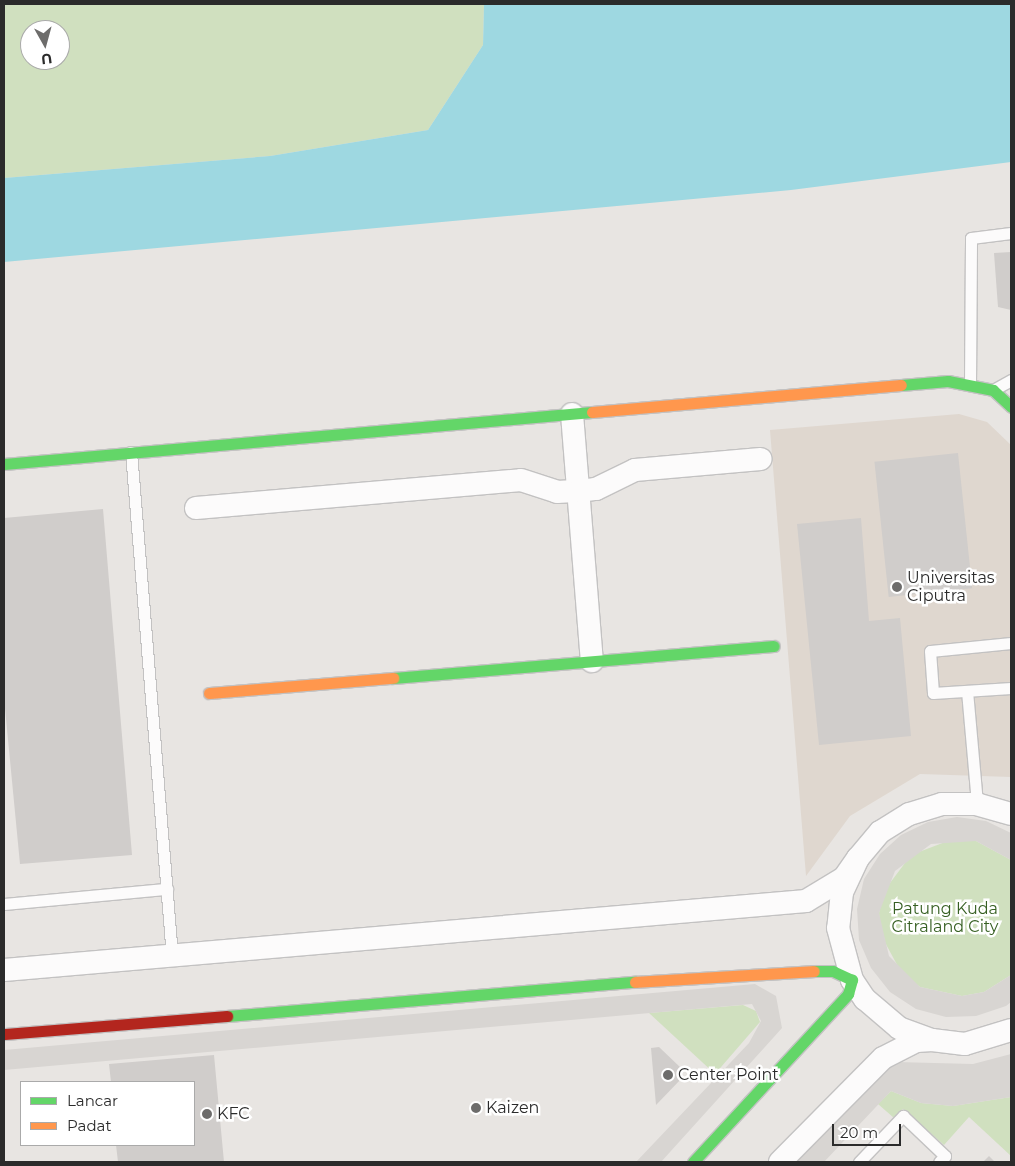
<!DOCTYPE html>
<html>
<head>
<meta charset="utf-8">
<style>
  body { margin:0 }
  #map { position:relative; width:1015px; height:1166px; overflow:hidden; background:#e8e5e2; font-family:Montserrat,sans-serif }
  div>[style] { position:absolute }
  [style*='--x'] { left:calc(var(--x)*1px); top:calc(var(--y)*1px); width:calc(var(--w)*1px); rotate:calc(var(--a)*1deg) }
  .education>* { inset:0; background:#dfd7cf }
  .green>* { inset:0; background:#d0e0bf }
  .plaza>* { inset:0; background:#d8d5d2 }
  .water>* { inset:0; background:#9ed8e1 }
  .building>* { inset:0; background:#d0cdcb; transform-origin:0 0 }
  .roads { filter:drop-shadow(1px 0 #c3c2c2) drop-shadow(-1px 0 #c3c2c2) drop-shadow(0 1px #c3c2c2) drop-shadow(0 -1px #c3c2c2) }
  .lane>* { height:11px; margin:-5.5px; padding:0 5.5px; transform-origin:5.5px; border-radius:5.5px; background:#fcfbfb }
  .street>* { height:22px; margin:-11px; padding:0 11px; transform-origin:11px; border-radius:11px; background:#fcfbfb }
  .fast>* { height:11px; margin:-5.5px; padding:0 5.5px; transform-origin:5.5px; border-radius:5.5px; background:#63d668 }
  .slow>* { height:11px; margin:-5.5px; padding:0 5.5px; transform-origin:5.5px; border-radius:5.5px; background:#ff974d }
  .jam>* { height:11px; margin:-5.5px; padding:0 5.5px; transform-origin:5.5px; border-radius:5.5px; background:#b3261e }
  .dots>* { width:14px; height:14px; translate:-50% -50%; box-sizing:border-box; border:2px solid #fff; border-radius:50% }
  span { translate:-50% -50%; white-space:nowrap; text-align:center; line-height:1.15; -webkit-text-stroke:5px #fff; paint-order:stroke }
  .poi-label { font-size:16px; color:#2b2b2b }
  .left { translate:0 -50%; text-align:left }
  .park-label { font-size:16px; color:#376023 }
  .frame { position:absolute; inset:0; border:5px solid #2b2b2b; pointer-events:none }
  .legend { position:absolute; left:20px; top:1081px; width:175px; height:65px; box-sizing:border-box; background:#fff; border:1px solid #aaa; margin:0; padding:6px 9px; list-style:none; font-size:15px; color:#2b2b2b }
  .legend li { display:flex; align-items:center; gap:10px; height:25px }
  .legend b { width:25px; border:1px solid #aaa }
  .north { position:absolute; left:20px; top:20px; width:50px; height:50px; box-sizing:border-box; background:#fff; border:1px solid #aaa; border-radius:50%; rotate:173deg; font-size:14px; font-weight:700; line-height:20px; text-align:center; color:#2b2b2b }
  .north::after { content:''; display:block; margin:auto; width:18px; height:22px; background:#6d6c6b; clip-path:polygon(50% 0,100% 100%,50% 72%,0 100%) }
  .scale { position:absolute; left:832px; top:1124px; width:69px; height:22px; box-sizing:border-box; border:2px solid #2b2b2b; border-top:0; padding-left:6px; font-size:15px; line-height:18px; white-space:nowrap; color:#2b2b2b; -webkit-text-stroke:4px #fff; paint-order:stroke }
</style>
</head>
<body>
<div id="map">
  <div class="education">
    <div style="clip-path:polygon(959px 414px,987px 422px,1011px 445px,1011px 777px,920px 774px,850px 816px,806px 876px,770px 430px)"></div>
  </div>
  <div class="green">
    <div style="clip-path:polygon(evenodd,4px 4px,484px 4px,483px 45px,428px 130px,270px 156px,4px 178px,4px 4px,30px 30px,60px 30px,60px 60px,30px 60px,30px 30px)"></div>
    <div style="clip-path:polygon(953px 839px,976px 841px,1011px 860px,1011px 975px,984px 992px,962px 996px,920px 987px,902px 974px,881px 935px,879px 913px,884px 891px,911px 855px)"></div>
    <div style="clip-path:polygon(743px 1005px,756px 1011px,760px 1022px,715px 1074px,649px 1013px)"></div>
    <div style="clip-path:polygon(891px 1091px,921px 1103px,953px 1106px,1011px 1097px,1011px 1156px,969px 1117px,944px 1145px,903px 1109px,894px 1118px,878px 1104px)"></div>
  </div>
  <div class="plaza">
    <div style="clip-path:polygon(957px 817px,986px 821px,1011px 833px,1011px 860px,976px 841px,931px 844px,895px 871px,879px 913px,889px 956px,920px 987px,962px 996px,984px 992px,1011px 975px,1011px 1002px,1006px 1006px,976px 1016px,946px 1017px,916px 1009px,890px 992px,871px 968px,859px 940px,857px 909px,864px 879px,880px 854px,901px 835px,928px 822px)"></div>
    <div style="clip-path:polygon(755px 984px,776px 996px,782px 1028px,661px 1162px,636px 1162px,749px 1043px,761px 1021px,752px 1004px,4px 1070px,4px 1050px)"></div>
    <div style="clip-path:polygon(1011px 1054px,1011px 1097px,953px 1106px,921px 1103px,891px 1091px,824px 1162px,796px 1162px,878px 1073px,896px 1062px,973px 1064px)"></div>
  </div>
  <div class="water">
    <div style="clip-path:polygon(484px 4px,1011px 4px,1011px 162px,791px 190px,4px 262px,4px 178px,270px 156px,428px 130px,483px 45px)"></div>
  </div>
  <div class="building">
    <div style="clip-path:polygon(1011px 252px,1011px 310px,998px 307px,994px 253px)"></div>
    <div style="left:958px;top:453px;width:136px;height:84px;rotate:84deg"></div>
    <div style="clip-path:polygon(103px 509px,132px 855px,20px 864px,4px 698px,4px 518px)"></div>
    <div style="clip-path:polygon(861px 518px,869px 621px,900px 618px,911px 736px,819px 745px,797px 524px)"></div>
    <div style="clip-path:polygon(659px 1047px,681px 1068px,683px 1077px,656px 1105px,651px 1048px)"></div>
    <div style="clip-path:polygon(214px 1055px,224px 1162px,118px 1162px,116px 1145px,194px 1145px,194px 1082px,111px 1082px,109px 1064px)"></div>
    <div style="clip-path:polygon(989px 1156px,995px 1162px,983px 1162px)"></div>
  </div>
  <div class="roads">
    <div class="lane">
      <div style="--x:970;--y:385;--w:147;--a:-89.6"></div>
      <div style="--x:971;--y:238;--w:40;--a:-7.1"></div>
      <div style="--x:993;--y:390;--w:21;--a:-29"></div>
      <div style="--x:131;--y:452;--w:506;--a:85.35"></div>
      <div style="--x:1011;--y:643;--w:81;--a:174.4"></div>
      <div style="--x:930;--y:651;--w:42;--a:85.9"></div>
      <div style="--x:933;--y:693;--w:78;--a:-3.7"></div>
      <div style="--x:967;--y:691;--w:113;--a:84.9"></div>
      <div style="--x:4;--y:904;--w:164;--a:-5.3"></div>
      <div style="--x:859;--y:1162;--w:64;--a:-46.3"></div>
      <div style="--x:903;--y:1116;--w:58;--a:43.6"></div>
      <div style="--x:945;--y:1156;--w:8;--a:135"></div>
    </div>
    <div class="street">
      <div style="--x:572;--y:414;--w:248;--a:85.4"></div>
      <div style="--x:196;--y:508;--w:326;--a:-4.9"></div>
      <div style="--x:521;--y:480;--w:38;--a:18"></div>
      <div style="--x:557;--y:492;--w:22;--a:-3"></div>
      <div style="--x:579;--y:491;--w:17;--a:-7"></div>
      <div style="--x:596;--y:489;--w:43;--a:-26"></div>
      <div style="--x:635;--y:470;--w:126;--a:-5"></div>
      <div style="--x:1011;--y:814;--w:35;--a:-164"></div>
      <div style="--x:977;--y:804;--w:35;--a:180"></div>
      <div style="--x:942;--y:804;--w:34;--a:163"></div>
      <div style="--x:909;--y:814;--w:34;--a:148"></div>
      <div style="--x:880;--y:832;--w:34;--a:130"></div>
      <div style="--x:858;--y:858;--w:38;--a:115"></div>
      <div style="--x:842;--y:892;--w:36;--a:96"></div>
      <div style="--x:838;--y:928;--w:54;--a:74.9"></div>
      <div style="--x:852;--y:980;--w:23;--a:56"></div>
      <div style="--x:865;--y:999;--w:45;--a:40.5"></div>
      <div style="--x:899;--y:1028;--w:35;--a:20"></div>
      <div style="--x:932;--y:1040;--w:33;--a:7"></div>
      <div style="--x:965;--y:1044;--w:48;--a:-16.9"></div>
      <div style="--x:4;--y:970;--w:805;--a:-4.92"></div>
      <div style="--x:806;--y:901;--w:44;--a:-31.2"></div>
      <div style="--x:844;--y:878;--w:24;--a:-55"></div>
      <div style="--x:780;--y:1162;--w:146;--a:-45.3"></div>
      <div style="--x:883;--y:1058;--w:38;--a:-27"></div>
      <div style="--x:917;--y:1041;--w:15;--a:-4"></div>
    </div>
    <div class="fast">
      <div style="--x:901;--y:385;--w:47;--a:-4.9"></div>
      <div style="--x:948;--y:381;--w:46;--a:11.3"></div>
      <div style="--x:993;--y:390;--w:25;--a:43"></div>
      <div style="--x:4;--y:464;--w:590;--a:-5.05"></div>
      <div style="--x:393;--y:678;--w:382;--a:-4.8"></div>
      <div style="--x:227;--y:1016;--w:409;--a:-4.8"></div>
      <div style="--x:693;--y:1162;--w:229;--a:-47.3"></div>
      <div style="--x:848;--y:994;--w:15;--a:-74"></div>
      <div style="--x:852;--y:980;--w:21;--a:-155"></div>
      <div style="--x:833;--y:971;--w:19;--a:180"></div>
    </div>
    <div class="slow">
      <div style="--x:592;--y:412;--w:310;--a:-5"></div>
      <div style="--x:209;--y:693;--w:185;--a:-4.7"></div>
      <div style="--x:635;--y:982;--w:179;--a:-3.5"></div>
    </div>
    <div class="jam">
      <div style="--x:4;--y:1034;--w:224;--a:-4.6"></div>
    </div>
  </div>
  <div class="dots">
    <div style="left:897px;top:587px;background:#6d6c6b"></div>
    <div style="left:668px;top:1075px;background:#6d6c6b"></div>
    <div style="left:476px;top:1108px;background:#6d6c6b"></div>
    <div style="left:207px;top:1114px;background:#6d6c6b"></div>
  </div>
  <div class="poi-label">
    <span class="left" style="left:907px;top:587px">Universitas<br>Ciputra</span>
    <span class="left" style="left:678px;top:1075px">Center Point</span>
    <span class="left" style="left:486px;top:1108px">Kaizen</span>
    <span class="left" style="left:217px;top:1114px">KFC</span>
  </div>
  <div class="park-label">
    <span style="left:945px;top:918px">Patung Kuda<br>Citraland City</span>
  </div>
  <div class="frame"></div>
  <ul class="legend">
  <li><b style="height:6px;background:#63d668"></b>Lancar</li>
  <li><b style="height:6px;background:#ff974d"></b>Padat</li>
  </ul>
  <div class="north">U</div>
  <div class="scale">20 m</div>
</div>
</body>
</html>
